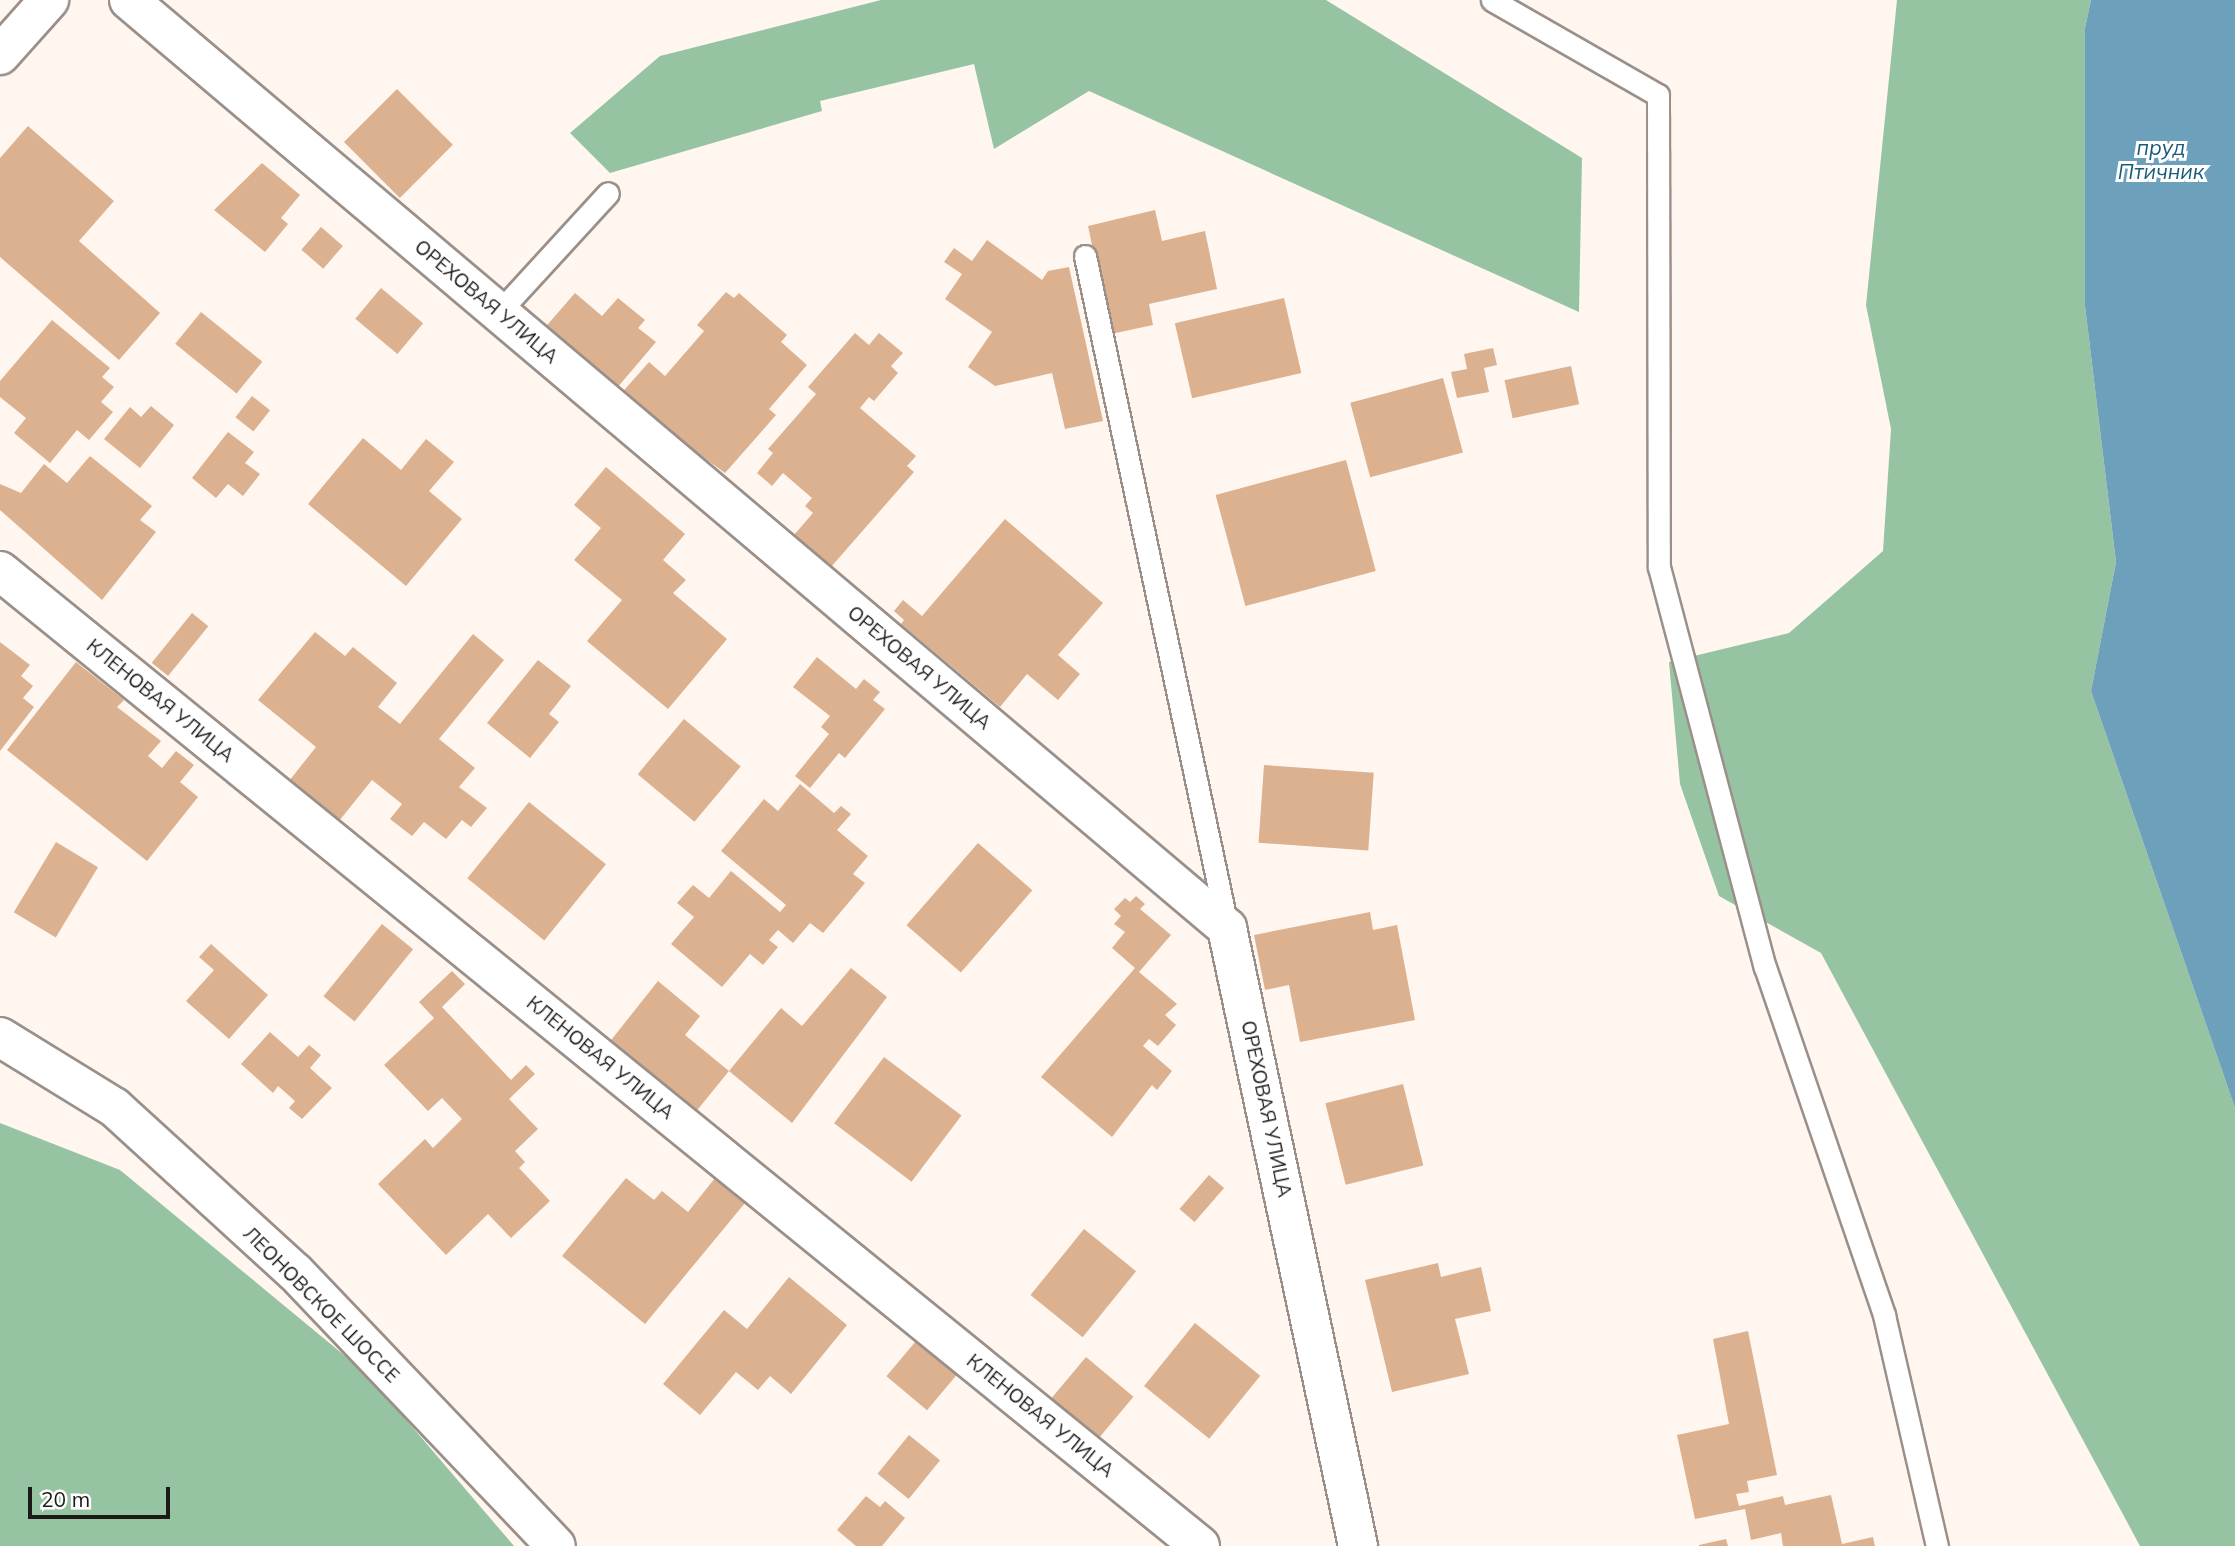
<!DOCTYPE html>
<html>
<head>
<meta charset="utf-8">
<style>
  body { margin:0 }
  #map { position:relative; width:2235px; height:1546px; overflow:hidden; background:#fff6ef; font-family:Mulish,sans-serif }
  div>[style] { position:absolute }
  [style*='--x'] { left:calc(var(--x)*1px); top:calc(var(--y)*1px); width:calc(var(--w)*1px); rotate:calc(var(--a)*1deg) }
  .forest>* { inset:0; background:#96c4a2 }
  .water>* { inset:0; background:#6da0bb }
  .building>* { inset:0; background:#dcb190; transform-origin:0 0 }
  .roads { filter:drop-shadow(2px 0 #9a9089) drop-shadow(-2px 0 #9a9089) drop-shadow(0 2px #9a9089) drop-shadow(0 -2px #9a9089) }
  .service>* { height:21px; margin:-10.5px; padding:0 10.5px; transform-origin:10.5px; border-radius:10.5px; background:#fff }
  .minor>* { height:38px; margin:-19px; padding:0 19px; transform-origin:19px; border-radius:19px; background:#fff }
  .secondary>* { height:38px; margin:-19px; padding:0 19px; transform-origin:19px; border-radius:19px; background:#fff }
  span { translate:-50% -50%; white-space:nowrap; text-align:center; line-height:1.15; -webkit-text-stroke:6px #fff; paint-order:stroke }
  .street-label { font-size:19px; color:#1d1917 }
  .water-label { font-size:21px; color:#1a5b77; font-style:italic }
  .scale { position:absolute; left:28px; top:1487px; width:142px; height:32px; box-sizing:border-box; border:4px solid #1d1917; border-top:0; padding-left:9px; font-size:21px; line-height:24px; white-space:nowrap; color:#1d1917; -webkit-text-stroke:5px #fff; paint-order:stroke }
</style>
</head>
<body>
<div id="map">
  <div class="forest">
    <div style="clip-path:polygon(881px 0,1326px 0,1582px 158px,1579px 312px,1089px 91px,994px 149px,974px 64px,820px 101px,822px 111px,610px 173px,570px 133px,660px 56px)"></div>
    <div style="clip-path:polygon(1897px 0,2091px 0,2085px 28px,2085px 306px,2116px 562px,2091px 691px,2235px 1108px,2235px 1546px,2140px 1546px,1821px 953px,1719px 896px,1680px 784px,1669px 662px,1789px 633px,1883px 551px,1891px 429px,1866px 305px)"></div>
    <div style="clip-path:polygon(0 1123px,120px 1170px,367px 1374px,514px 1546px,0 1546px)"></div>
  </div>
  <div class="water">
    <div style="clip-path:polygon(2091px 0,2235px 0,2235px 1108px,2091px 691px,2116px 562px,2085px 306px,2085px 28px)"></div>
  </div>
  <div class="building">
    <div style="left:397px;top:89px;width:79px;height:75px;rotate:45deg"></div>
    <div style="clip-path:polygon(28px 126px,114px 201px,79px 241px,160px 313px,119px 360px,0 257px,0 158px)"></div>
    <div style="clip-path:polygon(262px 163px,300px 195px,281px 218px,288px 224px,265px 252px,214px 210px)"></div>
    <div style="clip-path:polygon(1155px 210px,1162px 241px,1205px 231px,1217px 289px,1149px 304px,1153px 325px,1111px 334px,1088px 226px)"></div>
    <div style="left:321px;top:227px;width:29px;height:30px;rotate:41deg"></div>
    <div style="clip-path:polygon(987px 240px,1042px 280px,1048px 271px,1069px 267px,1103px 421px,1065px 429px,1052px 373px,995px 386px,968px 367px,992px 332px,945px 299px,962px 274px,944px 262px,954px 248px,972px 261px)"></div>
    <div style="left:381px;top:288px;width:55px;height:40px;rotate:40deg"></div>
    <div style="clip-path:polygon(726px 292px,734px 298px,739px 293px,787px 335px,781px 342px,807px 365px,769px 409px,776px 415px,725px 473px,619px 396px,649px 362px,665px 376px,704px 331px,697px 325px)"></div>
    <div style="clip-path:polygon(575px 293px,602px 316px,618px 298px,645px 320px,638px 328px,656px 342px,617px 388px,542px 331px)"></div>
    <div style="left:1284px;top:298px;width:77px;height:112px;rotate:77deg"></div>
    <div style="left:201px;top:312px;width:79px;height:41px;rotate:39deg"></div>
    <div style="clip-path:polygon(52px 320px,110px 368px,102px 377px,114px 387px,101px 402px,113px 412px,89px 440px,77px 430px,50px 463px,14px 433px,26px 418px,0 397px,0 381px)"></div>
    <div style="clip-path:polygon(855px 333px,869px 345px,879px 333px,903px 353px,891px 366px,898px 373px,874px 401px,869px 397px,860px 408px,916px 456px,907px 466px,914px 472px,831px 567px,794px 535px,813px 513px,805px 506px,812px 498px,783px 473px,772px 486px,757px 473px,773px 453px,768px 449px,816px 394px,808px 387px)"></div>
    <div style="clip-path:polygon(1493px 348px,1497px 365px,1484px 368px,1489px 392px,1457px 398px,1451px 372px,1467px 369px,1464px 354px)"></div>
    <div style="left:1571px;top:366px;width:39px;height:68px;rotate:78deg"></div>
    <div style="left:1443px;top:378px;width:77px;height:96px;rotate:75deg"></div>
    <div style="left:252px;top:396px;width:23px;height:27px;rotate:38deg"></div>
    <div style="clip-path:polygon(151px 406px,174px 425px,140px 468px,104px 439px,130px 407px,141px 417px)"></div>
    <div style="clip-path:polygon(228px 432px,254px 452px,245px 463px,260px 474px,243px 496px,228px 484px,216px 498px,192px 478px)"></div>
    <div style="clip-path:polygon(363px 438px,401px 470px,426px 439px,454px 462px,429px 491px,462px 519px,406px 586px,308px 504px)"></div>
    <div style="clip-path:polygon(90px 456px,152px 506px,140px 520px,156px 532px,102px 600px,0 510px,0 484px,21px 493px,44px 464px,67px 483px)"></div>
    <div style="left:1346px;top:460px;width:115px;height:135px;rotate:75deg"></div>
    <div style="clip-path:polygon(606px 467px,685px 534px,663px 560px,686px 580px,673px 593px,727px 639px,668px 709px,587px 641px,622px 600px,574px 560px,601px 528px,574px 505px)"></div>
    <div style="clip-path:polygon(1005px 519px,1103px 603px,1058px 655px,1080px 674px,1058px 700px,1027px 674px,1000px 707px,901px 624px,904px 620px,894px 611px,903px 600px,922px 616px)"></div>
    <div style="left:192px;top:613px;width:21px;height:64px;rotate:39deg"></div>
    <div style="clip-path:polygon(315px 632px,345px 656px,353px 647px,397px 683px,378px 707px,400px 724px,473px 634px,504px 660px,439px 739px,475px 768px,459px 787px,487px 808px,471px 827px,462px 820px,446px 839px,424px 822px,412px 836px,390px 819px,402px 804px,372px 780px,339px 821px,289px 781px,316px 747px,258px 700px)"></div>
    <div style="clip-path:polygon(0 642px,30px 665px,21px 676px,33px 686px,23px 698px,34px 707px,0 751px)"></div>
    <div style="clip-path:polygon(817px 657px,856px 689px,864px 679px,880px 692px,873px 700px,885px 709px,845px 758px,839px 753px,810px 788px,795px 776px,829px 734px,821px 727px,830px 716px,793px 687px)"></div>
    <div style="clip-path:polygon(538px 660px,571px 686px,549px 714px,559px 722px,530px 758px,487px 723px)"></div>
    <div style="clip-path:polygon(76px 662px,124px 700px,117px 707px,161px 741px,148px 756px,162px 768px,176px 751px,194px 765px,180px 782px,198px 797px,147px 861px,7px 750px)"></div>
    <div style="left:684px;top:719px;width:74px;height:72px;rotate:40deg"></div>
    <div style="left:1264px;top:765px;width:110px;height:78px;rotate:4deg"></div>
    <div style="clip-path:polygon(800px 784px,834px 813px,841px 806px,851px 814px,837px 830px,868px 856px,853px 874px,865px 883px,823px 933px,810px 923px,793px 943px,778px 930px,769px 940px,778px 947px,763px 965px,750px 954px,722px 987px,671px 944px,694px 917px,677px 903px,693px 885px,709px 898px,731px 871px,780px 912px,786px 905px,721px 851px,764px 799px,778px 811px)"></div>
    <div style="left:529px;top:802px;width:99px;height:98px;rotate:39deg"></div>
    <div style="left:56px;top:842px;width:49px;height:82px;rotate:31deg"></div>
    <div style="left:978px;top:843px;width:72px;height:109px;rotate:41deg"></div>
    <div style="clip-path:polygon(1136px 896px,1145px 904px,1140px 909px,1171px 935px,1139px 972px,1177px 1004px,1165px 1015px,1176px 1025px,1158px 1046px,1149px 1039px,1143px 1046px,1172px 1071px,1157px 1090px,1152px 1085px,1112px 1137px,1041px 1077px,1135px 968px,1112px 948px,1125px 932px,1114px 924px,1121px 916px,1114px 909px,1125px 898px,1130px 902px)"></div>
    <div style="clip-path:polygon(1370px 912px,1373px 930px,1397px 925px,1415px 1020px,1300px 1042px,1289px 985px,1265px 990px,1254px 935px)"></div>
    <div style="left:382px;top:924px;width:40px;height:93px;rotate:39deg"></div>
    <div style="clip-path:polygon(211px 944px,268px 995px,229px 1039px,186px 1001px,214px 970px,199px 957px)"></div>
    <div style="clip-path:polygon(851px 968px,887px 997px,792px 1123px,729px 1071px,781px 1008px,802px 1026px)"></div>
    <div style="clip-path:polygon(452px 971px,465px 984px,442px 1007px,511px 1080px,526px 1065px,535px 1074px,509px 1099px,538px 1129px,515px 1151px,525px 1162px,519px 1168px,550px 1201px,511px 1238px,488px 1214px,446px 1255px,378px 1184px,425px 1139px,433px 1148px,462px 1119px,442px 1098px,428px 1111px,384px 1065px,434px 1018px,419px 1002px)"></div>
    <div style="clip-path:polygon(658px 981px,700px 1016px,685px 1035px,729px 1071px,694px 1114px,608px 1044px)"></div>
    <div style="clip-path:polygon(270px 1032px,298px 1057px,309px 1045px,321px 1055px,310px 1068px,332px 1088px,302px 1119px,289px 1108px,295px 1101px,278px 1086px,273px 1093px,241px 1064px)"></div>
    <div style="left:884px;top:1057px;width:97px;height:83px;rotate:37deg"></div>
    <div style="left:1403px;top:1084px;width:84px;height:80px;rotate:76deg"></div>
    <div style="left:1209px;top:1175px;width:20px;height:45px;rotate:41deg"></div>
    <div style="clip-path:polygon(626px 1178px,654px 1200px,662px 1191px,688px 1212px,715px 1178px,745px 1203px,645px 1324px,562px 1256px)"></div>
    <div style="left:1084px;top:1229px;width:67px;height:85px;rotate:39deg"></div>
    <div style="clip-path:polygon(1438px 1263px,1441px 1277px,1481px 1267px,1491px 1311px,1455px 1319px,1469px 1374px,1392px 1392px,1365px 1280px)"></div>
    <div style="clip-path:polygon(789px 1277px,847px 1325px,791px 1394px,770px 1376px,758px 1390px,736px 1372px,700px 1415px,663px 1384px,724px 1310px,747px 1329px)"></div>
    <div style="left:1195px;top:1323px;width:84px;height:81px;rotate:39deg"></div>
    <div style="clip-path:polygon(1748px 1331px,1777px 1475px,1747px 1481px,1749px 1492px,1736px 1494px,1739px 1506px,1783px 1496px,1785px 1505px,1831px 1495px,1842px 1544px,1873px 1537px,1875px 1546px,1783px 1546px,1781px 1533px,1751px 1540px,1745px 1509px,1695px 1519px,1677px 1435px,1729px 1424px,1713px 1339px)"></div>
    <div style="left:916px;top:1341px;width:53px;height:46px;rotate:40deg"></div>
    <div style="left:1086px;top:1357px;width:62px;height:60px;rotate:40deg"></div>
    <div style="left:909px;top:1435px;width:40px;height:50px;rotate:39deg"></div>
    <div style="clip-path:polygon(866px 1496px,880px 1507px,885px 1501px,905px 1518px,882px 1546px,856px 1546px,837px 1530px)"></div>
    <div style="clip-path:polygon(1726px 1539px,1728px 1546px,1699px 1546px,1699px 1545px)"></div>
  </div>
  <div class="roads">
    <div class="service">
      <div style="--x:1492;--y:0;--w:191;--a:29.8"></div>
      <div style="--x:1658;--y:95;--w:472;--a:89.9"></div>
      <div style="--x:1659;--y:567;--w:414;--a:75.2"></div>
      <div style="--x:1765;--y:967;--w:368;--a:71.1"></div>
      <div style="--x:1884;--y:1315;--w:237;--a:77.1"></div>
      <div style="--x:1085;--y:256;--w:685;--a:78.03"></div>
      <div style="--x:499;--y:312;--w:161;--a:-47.5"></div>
    </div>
    <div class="minor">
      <div style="--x:129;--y:0;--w:1438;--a:40.2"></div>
      <div style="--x:1227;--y:928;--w:632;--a:78.03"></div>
      <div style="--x:0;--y:55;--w:74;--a:-48.3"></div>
      <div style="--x:0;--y:571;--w:1546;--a:39.09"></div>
    </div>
    <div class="secondary">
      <div style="--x:0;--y:1037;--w:134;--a:31.6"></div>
      <div style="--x:114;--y:1107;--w:245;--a:42.4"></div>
      <div style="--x:295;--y:1272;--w:378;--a:46.4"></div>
    </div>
  </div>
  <div class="street-label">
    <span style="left:486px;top:302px;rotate:40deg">ОРЕХОВАЯ УЛИЦА</span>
    <span style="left:919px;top:668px;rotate:40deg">ОРЕХОВАЯ УЛИЦА</span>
    <span style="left:160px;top:701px;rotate:39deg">КЛЕНОВАЯ УЛИЦА</span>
    <span style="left:600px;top:1058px;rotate:39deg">КЛЕНОВАЯ УЛИЦА</span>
    <span style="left:1266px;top:1109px;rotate:78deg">ОРЕХОВАЯ УЛИЦА</span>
    <span style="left:321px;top:1305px;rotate:45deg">ЛЕОНОВСКОЕ ШОССЕ</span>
    <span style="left:1040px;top:1416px;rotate:39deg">КЛЕНОВАЯ УЛИЦА</span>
  </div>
  <div class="water-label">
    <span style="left:2161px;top:159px">пруд<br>Птичник</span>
  </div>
  <div class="scale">20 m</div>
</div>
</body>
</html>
